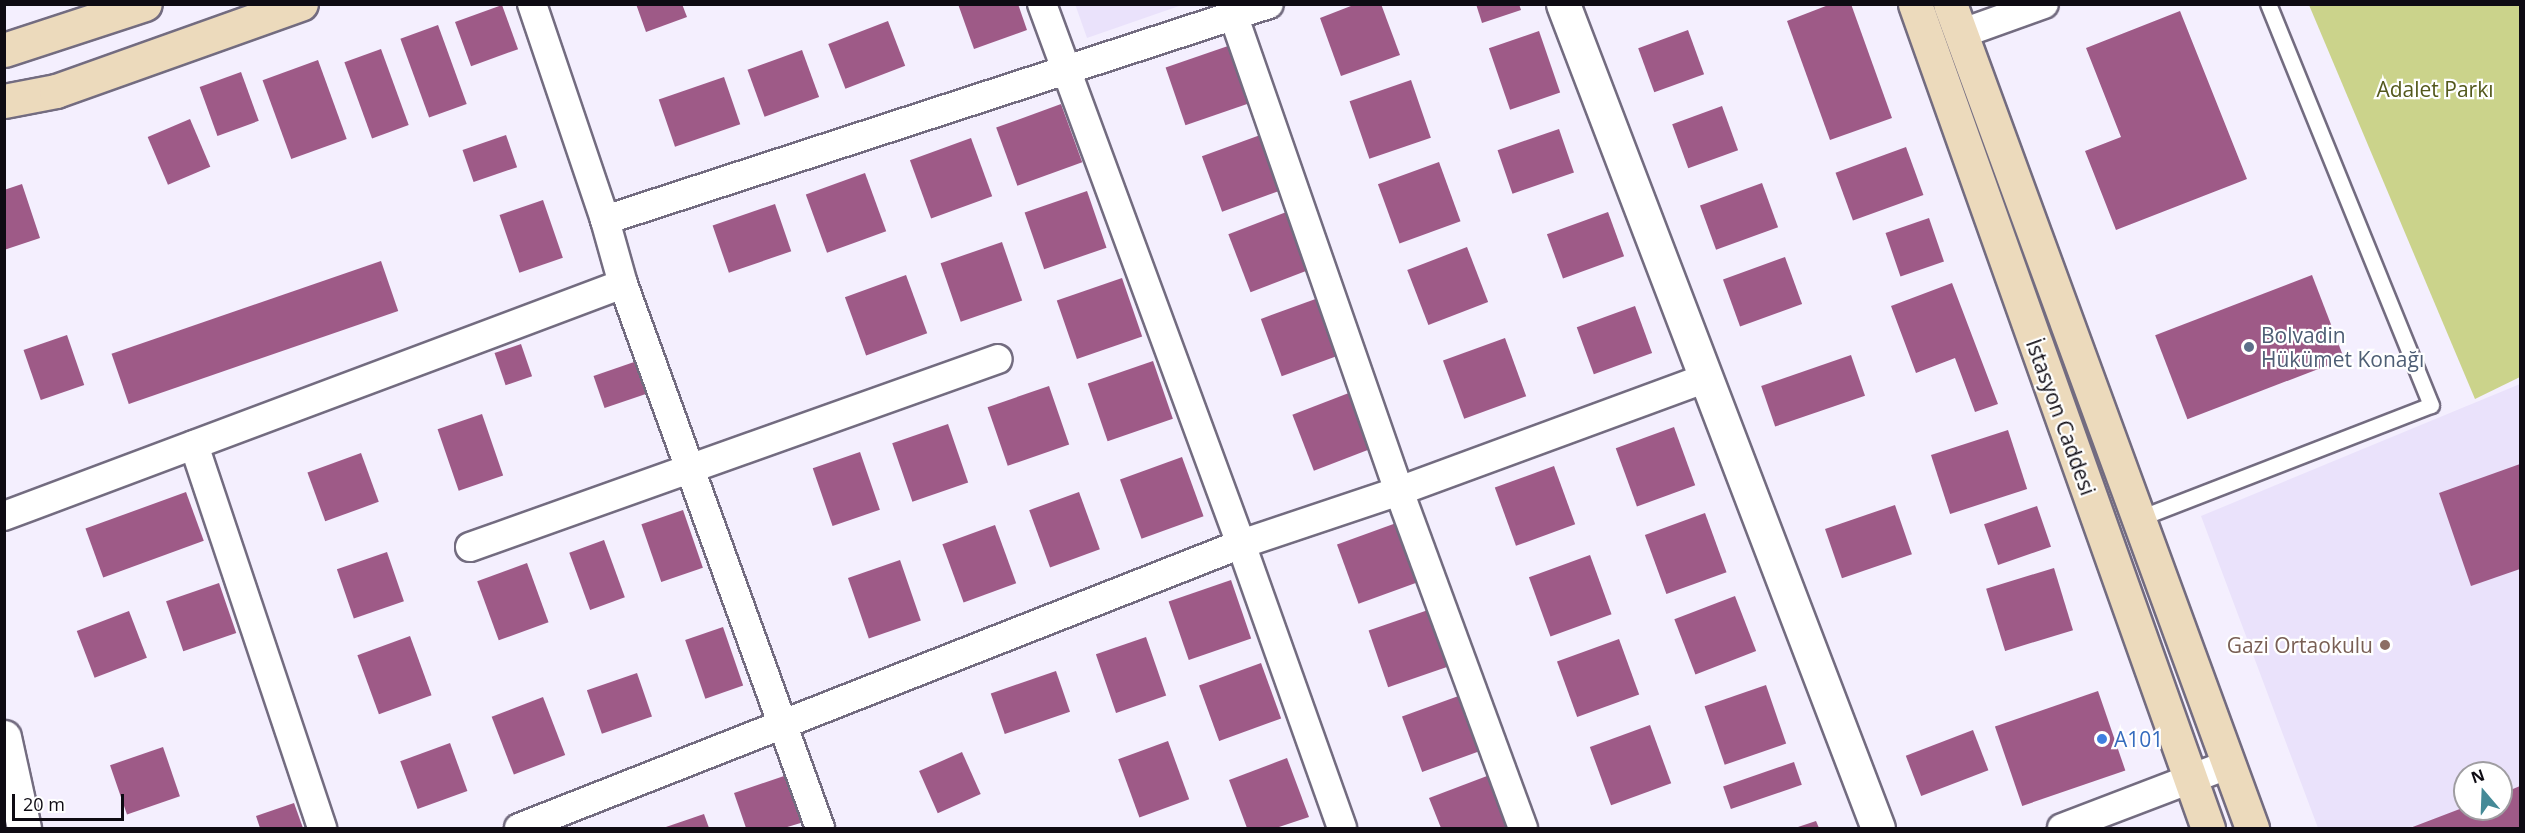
<!DOCTYPE html>
<html>
<head>
<meta charset="utf-8">
<style>
  body { margin:0 }
  #map { position:relative; width:2525px; height:833px; overflow:hidden; background:#f4effe; font-family:"Open Sans",sans-serif }
  div>[style] { position:absolute }
  [style*='--x'] { left:calc(var(--x)*1px); top:calc(var(--y)*1px); width:calc(var(--w)*1px); rotate:calc(var(--a)*1deg) }
  .built>* { inset:0; background:#eae2fb }
  .green>* { inset:0; background:#cbd38b }
  .building>* { inset:0; background:#9e5a87; transform-origin:0 0 }
  .roads { filter:drop-shadow(2px 0 #736c80) drop-shadow(-2px 0 #736c80) drop-shadow(0 2px #736c80) drop-shadow(0 -2px #736c80) }
  .service>* { height:15px; margin:-7.5px; padding:0 7.5px; transform-origin:7.5px; border-radius:7.5px; background:#fff }
  .minor>* { height:28px; margin:-14px; padding:0 14px; transform-origin:14px; border-radius:14px; background:#fff }
  .tertiary>* { height:33px; margin:-16.5px; padding:0 16.5px; transform-origin:16.5px; border-radius:16.5px; background:#fff }
  .secondary>* { height:33px; margin:-16.5px; padding:0 16.5px; transform-origin:16.5px; border-radius:16.5px; background:#ecdabc }
  .dots>* { width:16px; height:16px; translate:-50% -50%; box-sizing:border-box; border:3px solid #fff; border-radius:50% }
  span { translate:-50% -50%; white-space:nowrap; text-align:center; line-height:1.15; -webkit-text-stroke:4.5px #fff; paint-order:stroke }
  .park-label { font-size:21px; color:#53581c }
  .service-label { font-size:21px; color:#4e5e75 }
  .left { translate:0 -50%; text-align:left }
  .street-label { font-size:21px; color:#0e0b13 }
  .education-label { font-size:21px; color:#785e54 }
  .right { translate:-100% -50%; text-align:right }
  .shop-label { font-size:21px; color:#366cbe }
  .frame { position:absolute; inset:0; border:6px solid #0e0b13; pointer-events:none }
  .north { position:absolute; left:2453px; top:761px; width:60px; height:60px; box-sizing:border-box; background:#fff; border:2px solid #9f9da1; border-radius:50%; rotate:341deg; font-size:16px; font-weight:700; line-height:24px; text-align:center; color:#0e0b13 }
  .north::after { content:''; display:block; margin:auto; width:21px; height:27px; background:#458a97; clip-path:polygon(50% 0,100% 100%,50% 72%,0 100%) }
  .scale { position:absolute; left:12px; top:794px; width:112px; height:27px; box-sizing:border-box; border:3px solid #0e0b13; border-top:0; padding-left:8px; font-size:18px; line-height:21px; white-space:nowrap; color:#0e0b13; -webkit-text-stroke:4px #fff; paint-order:stroke }
</style>
</head>
<body>
<div id="map">
  <div class="built">
    <div style="clip-path:polygon(1075px 4px,1182px 4px,1182px 5px,1087px 38px)"></div>
    <div style="clip-path:polygon(evenodd,2520px 384px,2520px 828px,2318px 828px,2201px 516px,2520px 384px,2465px 773px,2501px 773px,2501px 809px,2465px 809px,2465px 773px)"></div>
  </div>
  <div class="green">
    <div style="clip-path:polygon(2309px 5px,2520px 5px,2520px 377px,2475px 399px)"></div>
  </div>
  <div class="building">
    <div style="clip-path:polygon(636px 4px,682px 4px,687px 17px,646px 32px)"></div>
    <div style="clip-path:polygon(958px 4px,1018px 4px,1027px 30px,974px 49px)"></div>
    <div style="clip-path:polygon(1356px 4px,1381px 4px,1400px 55px,1341px 76px,1320px 18px)"></div>
    <div style="clip-path:polygon(1476px 4px,1519px 4px,1521px 10px,1482px 23px)"></div>
    <div style="clip-path:polygon(1831px 4px,1851px 4px,1892px 118px,1830px 140px,1787px 21px)"></div>
    <div style="left:502px;top:5px;width:47px;height:50px;rotate:70deg"></div>
    <div style="clip-path:polygon(2180px 11px,2247px 179px,2116px 230px,2085px 151px,2121px 137px,2086px 48px)"></div>
    <div style="left:888px;top:21px;width:48px;height:64px;rotate:69deg"></div>
    <div style="left:438px;top:25px;width:84px;height:40px;rotate:70deg"></div>
    <div style="left:1688px;top:30px;width:47px;height:53px;rotate:70deg"></div>
    <div style="left:1539px;top:31px;width:65px;height:53px;rotate:71deg"></div>
    <div style="left:1228px;top:46px;width:61px;height:66px;rotate:71deg"></div>
    <div style="left:381px;top:49px;width:81px;height:39px;rotate:70deg"></div>
    <div style="left:802px;top:50px;width:50px;height:58px;rotate:70deg"></div>
    <div style="left:318px;top:60px;width:84px;height:59px;rotate:70deg"></div>
    <div style="left:241px;top:72px;width:52px;height:44px;rotate:70deg"></div>
    <div style="left:724px;top:77px;width:50px;height:69px;rotate:71deg"></div>
    <div style="left:1411px;top:80px;width:61px;height:65px;rotate:71deg"></div>
    <div style="left:1061px;top:104px;width:62px;height:69px;rotate:70deg"></div>
    <div style="left:1722px;top:106px;width:47px;height:53px;rotate:70deg"></div>
    <div style="left:190px;top:119px;width:52px;height:46px;rotate:67deg"></div>
    <div style="left:1559px;top:129px;width:46px;height:65px;rotate:71deg"></div>
    <div style="left:1263px;top:134px;width:59px;height:65px;rotate:70deg"></div>
    <div style="left:506px;top:135px;width:34px;height:46px;rotate:71deg"></div>
    <div style="left:971px;top:138px;width:62px;height:65px;rotate:70deg"></div>
    <div style="left:1906px;top:147px;width:51px;height:75px;rotate:70deg"></div>
    <div style="left:1439px;top:162px;width:63px;height:65px;rotate:70deg"></div>
    <div style="left:865px;top:173px;width:62px;height:63px;rotate:70deg"></div>
    <div style="left:1762px;top:183px;width:47px;height:66px;rotate:70deg"></div>
    <div style="clip-path:polygon(22px 184px,40px 238px,4px 250px,4px 190px)"></div>
    <div style="left:1087px;top:191px;width:60px;height:66px;rotate:71deg"></div>
    <div style="left:543px;top:200px;width:61px;height:46px;rotate:71deg"></div>
    <div style="left:775px;top:204px;width:50px;height:66px;rotate:71deg"></div>
    <div style="left:1289px;top:211px;width:62px;height:65px;rotate:69deg"></div>
    <div style="left:1608px;top:212px;width:47px;height:65px;rotate:70deg"></div>
    <div style="left:1929px;top:218px;width:46px;height:46px;rotate:71deg"></div>
    <div style="left:1002px;top:242px;width:62px;height:65px;rotate:71deg"></div>
    <div style="left:1467px;top:247px;width:59px;height:64px;rotate:69deg"></div>
    <div style="left:1785px;top:257px;width:50px;height:66px;rotate:70deg"></div>
    <div style="left:381px;top:261px;width:53px;height:285px;rotate:71deg"></div>
    <div style="left:906px;top:275px;width:62px;height:65px;rotate:70deg"></div>
    <div style="left:2312px;top:275px;width:90px;height:168px;rotate:69deg"></div>
    <div style="left:1122px;top:278px;width:62px;height:69px;rotate:71deg"></div>
    <div style="clip-path:polygon(1952px 283px,1998px 404px,1975px 412px,1955px 358px,1916px 373px,1891px 306px)"></div>
    <div style="left:1321px;top:297px;width:61px;height:64px;rotate:70deg"></div>
    <div style="left:1635px;top:306px;width:50px;height:62px;rotate:70deg"></div>
    <div style="left:67px;top:335px;width:53px;height:46px;rotate:71deg"></div>
    <div style="left:1505px;top:338px;width:62px;height:66px;rotate:70deg"></div>
    <div style="left:521px;top:344px;width:34px;height:28px;rotate:71deg"></div>
    <div style="left:1851px;top:355px;width:43px;height:95px;rotate:71deg"></div>
    <div style="left:637px;top:361px;width:34px;height:46px;rotate:71deg"></div>
    <div style="left:1153px;top:361px;width:61px;height:69px;rotate:71deg"></div>
    <div style="left:1049px;top:386px;width:62px;height:65px;rotate:71deg"></div>
    <div style="left:1354px;top:391px;width:60px;height:66px;rotate:69deg"></div>
    <div style="left:482px;top:414px;width:65px;height:47px;rotate:71deg"></div>
    <div style="left:948px;top:424px;width:62px;height:59px;rotate:71deg"></div>
    <div style="left:1674px;top:427px;width:62px;height:62px;rotate:70deg"></div>
    <div style="left:2008px;top:430px;width:62px;height:81px;rotate:72deg"></div>
    <div style="left:860px;top:452px;width:61px;height:50px;rotate:71deg"></div>
    <div style="left:361px;top:453px;width:52px;height:57px;rotate:70deg"></div>
    <div style="left:1182px;top:457px;width:63px;height:66px;rotate:70deg"></div>
    <div style="clip-path:polygon(2520px 464px,2520px 569px,2471px 586px,2439px 493px)"></div>
    <div style="left:1554px;top:466px;width:62px;height:63px;rotate:70deg"></div>
    <div style="left:186px;top:492px;width:52px;height:107px;rotate:70deg"></div>
    <div style="left:1079px;top:492px;width:61px;height:53px;rotate:70deg"></div>
    <div style="left:1895px;top:505px;width:52px;height:74px;rotate:71deg"></div>
    <div style="left:2037px;top:506px;width:43px;height:56px;rotate:71deg"></div>
    <div style="left:683px;top:510px;width:61px;height:44px;rotate:71deg"></div>
    <div style="left:1705px;top:513px;width:63px;height:64px;rotate:70deg"></div>
    <div style="left:1399px;top:522px;width:63px;height:66px;rotate:70deg"></div>
    <div style="left:995px;top:525px;width:62px;height:56px;rotate:70deg"></div>
    <div style="left:604px;top:540px;width:61px;height:37px;rotate:70deg"></div>
    <div style="left:387px;top:552px;width:52px;height:53px;rotate:71deg"></div>
    <div style="left:1590px;top:555px;width:63px;height:65px;rotate:70deg"></div>
    <div style="left:900px;top:560px;width:64px;height:55px;rotate:71deg"></div>
    <div style="left:527px;top:563px;width:63px;height:53px;rotate:70deg"></div>
    <div style="left:2054px;top:568px;width:65px;height:71px;rotate:73deg"></div>
    <div style="left:1231px;top:580px;width:62px;height:66px;rotate:71deg"></div>
    <div style="left:219px;top:583px;width:53px;height:56px;rotate:71deg"></div>
    <div style="left:1735px;top:596px;width:59px;height:65px;rotate:69deg"></div>
    <div style="left:1431px;top:609px;width:60px;height:66px;rotate:71deg"></div>
    <div style="left:129px;top:611px;width:50px;height:56px;rotate:69deg"></div>
    <div style="left:723px;top:627px;width:62px;height:40px;rotate:71deg"></div>
    <div style="left:410px;top:636px;width:63px;height:56px;rotate:70deg"></div>
    <div style="left:1146px;top:637px;width:62px;height:53px;rotate:71deg"></div>
    <div style="left:1619px;top:639px;width:59px;height:66px;rotate:70deg"></div>
    <div style="left:1261px;top:663px;width:59px;height:66px;rotate:70deg"></div>
    <div style="left:1056px;top:671px;width:43px;height:69px;rotate:71deg"></div>
    <div style="left:637px;top:673px;width:46px;height:53px;rotate:71deg"></div>
    <div style="left:1766px;top:685px;width:62px;height:65px;rotate:71deg"></div>
    <div style="left:2098px;top:691px;width:84px;height:109px;rotate:71deg"></div>
    <div style="left:1464px;top:694px;width:59px;height:66px;rotate:70deg"></div>
    <div style="left:543px;top:697px;width:62px;height:55px;rotate:69deg"></div>
    <div style="left:1650px;top:725px;width:62px;height:64px;rotate:70deg"></div>
    <div style="left:1973px;top:730px;width:43px;height:72px;rotate:69deg"></div>
    <div style="left:1168px;top:741px;width:62px;height:53px;rotate:70deg"></div>
    <div style="left:450px;top:743px;width:51px;height:53px;rotate:70deg"></div>
    <div style="left:163px;top:747px;width:52px;height:56px;rotate:71deg"></div>
    <div style="left:962px;top:752px;width:46px;height:47px;rotate:66deg"></div>
    <div style="clip-path:polygon(1287px 758px,1309px 817px,1276px 828px,1247px 828px,1229px 780px)"></div>
    <div style="left:1794px;top:762px;width:24px;height:75px;rotate:71deg"></div>
    <div style="clip-path:polygon(787px 775px,804px 822px,784px 828px,746px 828px,734px 793px)"></div>
    <div style="clip-path:polygon(1487px 776px,1507px 828px,1441px 828px,1429px 798px)"></div>
    <div style="clip-path:polygon(2520px 786px,2520px 828px,2410px 828px,2465px 807px,2501px 809px,2501px 794px)"></div>
    <div style="clip-path:polygon(294px 803px,303px 828px,260px 828px,256px 816px)"></div>
    <div style="clip-path:polygon(704px 814px,709px 828px,663px 828px)"></div>
    <div style="clip-path:polygon(1816px 821px,1819px 828px,1795px 828px)"></div>
  </div>
  <div class="roads">
    <div class="service">
      <div style="--x:2137;--y:519;--w:315;--a:-21.2"></div>
      <div style="--x:2431;--y:405;--w:433;--a:-112.1"></div>
    </div>
    <div class="minor">
      <div style="--x:532;--y:4;--w:228;--a:71.3"></div>
      <div style="--x:605;--y:220;--w:66;--a:74.3"></div>
      <div style="--x:623;--y:284;--w:579;--a:70.09"></div>
      <div style="--x:1042;--y:4;--w:576;--a:69.77"></div>
      <div style="--x:1241;--y:544;--w:301;--a:70.4"></div>
      <div style="--x:1234;--y:17;--w:502;--a:70.81"></div>
      <div style="--x:1399;--y:491;--w:359;--a:69.8"></div>
      <div style="--x:1960;--y:34;--w:89;--a:-19.7"></div>
      <div style="--x:605;--y:220;--w:698;--a:-18.02"></div>
      <div style="--x:194;--y:445;--w:404;--a:71.5"></div>
      <div style="--x:4;--y:516;--w:661;--a:-20.55"></div>
      <div style="--x:470;--y:547;--w:560;--a:-19.6"></div>
      <div style="--x:519;--y:828;--w:776;--a:-21.47"></div>
      <div style="--x:1241;--y:544;--w:167;--a:-18.5"></div>
      <div style="--x:1399;--y:491;--w:327;--a:-20.2"></div>
      <div style="--x:2062;--y:828;--w:177;--a:-20.9"></div>
    </div>
    <div class="tertiary">
      <div style="--x:1563;--y:4;--w:882;--a:69.08"></div>
      <div style="--x:4;--y:737;--w:93;--a:77.6"></div>
    </div>
    <div class="secondary">
      <div style="--x:1915;--y:4;--w:875;--a:70.43"></div>
      <div style="--x:1950;--y:4;--w:878;--a:69.87"></div>
      <div style="--x:4;--y:50;--w:148;--a:-18.1"></div>
      <div style="--x:4;--y:101;--w:53;--a:-10.9"></div>
      <div style="--x:56;--y:91;--w:260;--a:-19.6"></div>
    </div>
  </div>
  <div class="dots">
    <div style="left:2249px;top:347px;background:#5c6f8a"></div>
    <div style="left:2385px;top:645px;background:#8d6e63"></div>
    <div style="left:2102px;top:739px;background:#3f7fe0"></div>
  </div>
  <div class="park-label">
    <span style="left:2435px;top:89px">Adalet Parkı</span>
  </div>
  <div class="service-label">
    <span class="left" style="left:2261px;top:347px">Bolvadin<br>Hükümet Konağı</span>
  </div>
  <div class="street-label">
    <span style="left:2061px;top:417px;rotate:70deg">İstasyon Caddesi</span>
  </div>
  <div class="education-label">
    <span class="right" style="left:2373px;top:645px">Gazi Ortaokulu</span>
  </div>
  <div class="shop-label">
    <span class="left" style="left:2114px;top:739px">A101</span>
  </div>
  <div class="frame"></div>
  <div class="north">N</div>
  <div class="scale">20 m</div>
</div>
</body>
</html>
